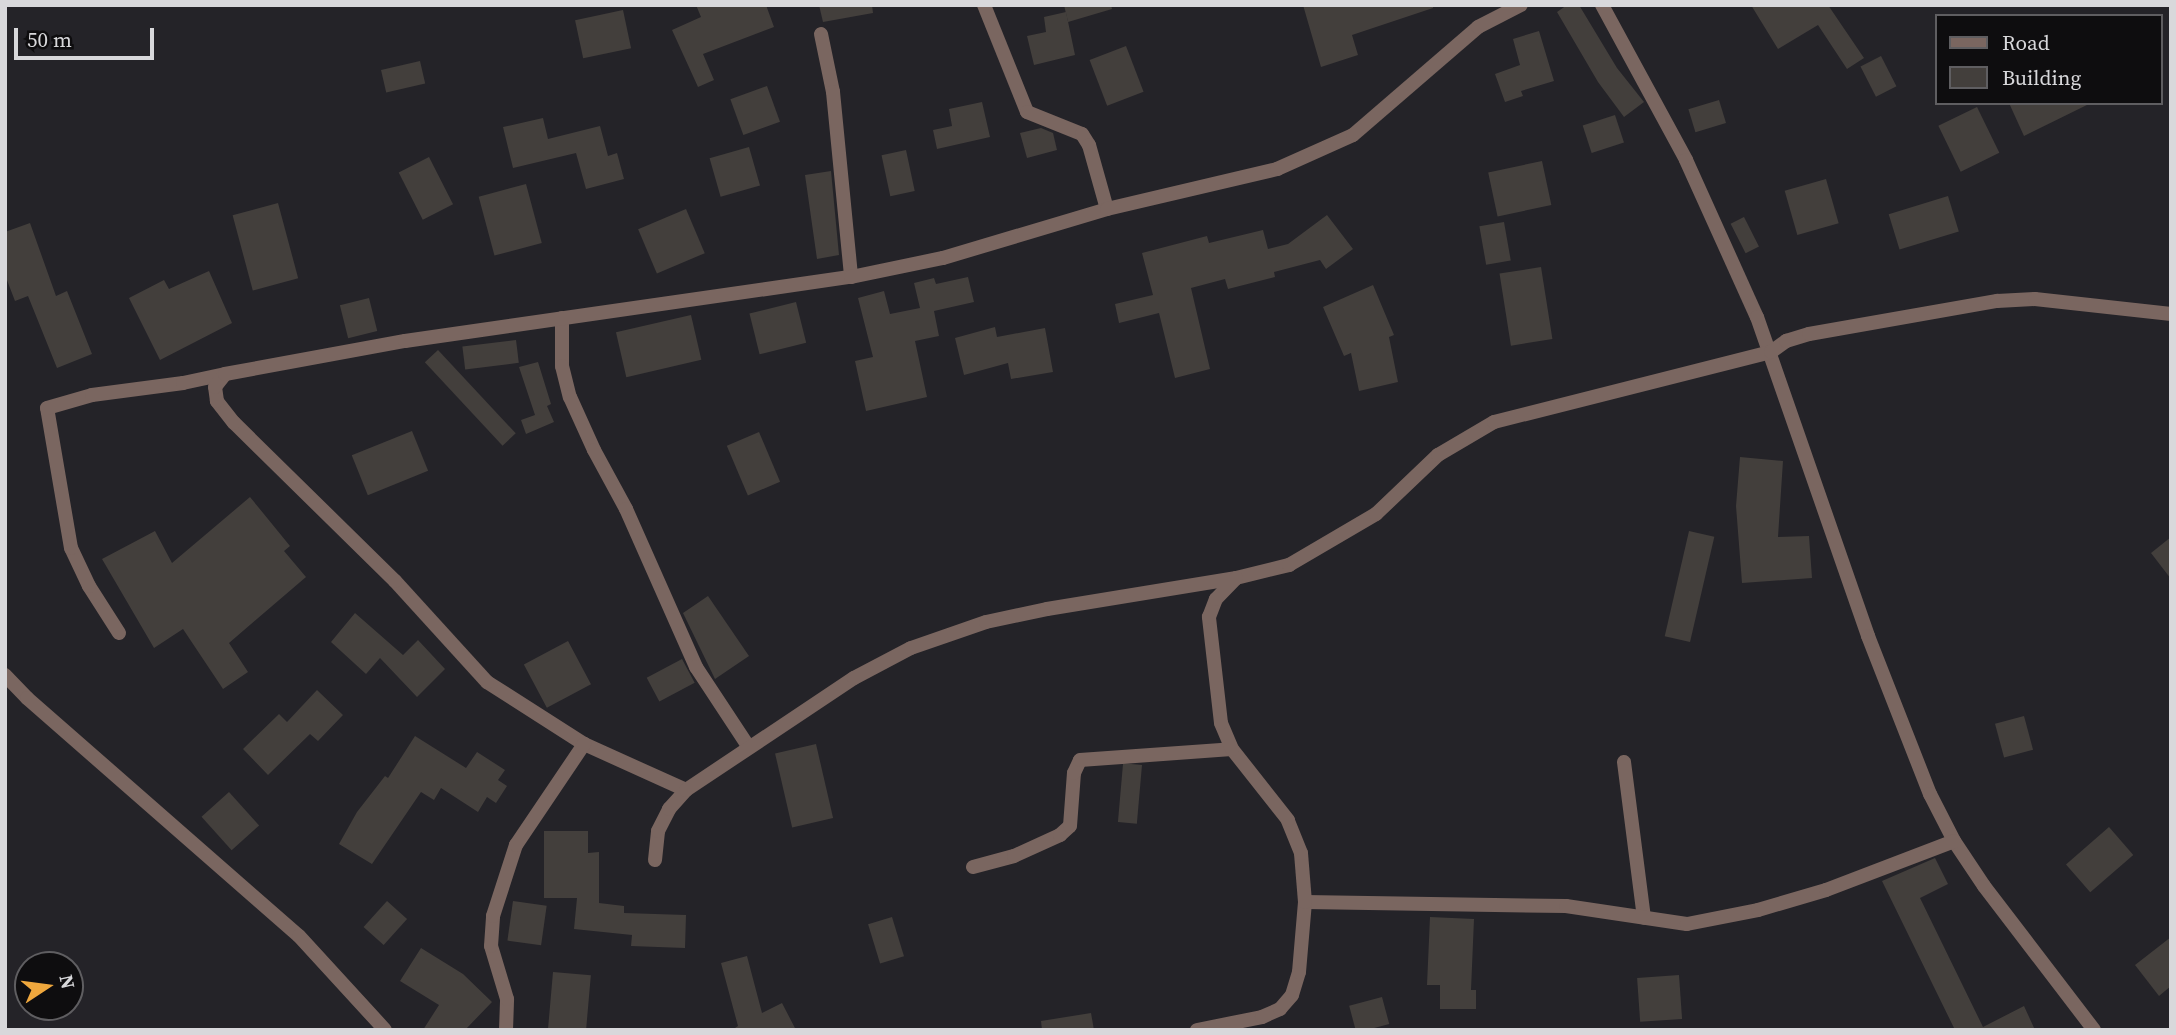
<!DOCTYPE html>
<html>
<head>
<meta charset="utf-8">
<style>
  body { margin:0 }
  #map { position:relative; width:2176px; height:1035px; overflow:hidden; background:#242328; font-family:"Source Serif 4",serif }
  div>[style] { position:absolute }
  [style*='--x'] { left:calc(var(--x)*1px); top:calc(var(--y)*1px); width:calc(var(--w)*1px); rotate:calc(var(--a)*1deg) }
  .building>* { inset:0; background:#433f3c; transform-origin:0 0 }
  .minor>* { height:14px; margin:-7px; padding:0 7px; transform-origin:7px; border-radius:7px; background:#7a6660 }
  .tertiary>* { height:14px; margin:-7px; padding:0 7px; transform-origin:7px; border-radius:7px; background:#7a6660 }
  span { translate:-50% -50%; white-space:nowrap; text-align:center; line-height:1.15; -webkit-text-stroke:6px #0e0d0f; paint-order:stroke }
  .frame { position:absolute; inset:0; border:7px solid #d8d8db; pointer-events:none }
  .legend { position:absolute; left:1935px; top:14px; width:228px; height:91px; box-sizing:border-box; background:#0e0d0f; border:2px solid #5f5e61; margin:0; padding:9px 12px; list-style:none; font-size:21px; color:#d8d8db }
  .legend li { display:flex; align-items:center; gap:14px; height:35px }
  .legend b { width:35px; border:2px solid #5f5e61 }
  .north { position:absolute; left:14px; top:951px; width:70px; height:70px; box-sizing:border-box; background:#0e0d0f; border:2px solid #5f5e61; border-radius:50%; rotate:77deg; font-size:19px; font-weight:700; line-height:28px; text-align:center; color:#d8d8db }
  .north::after { content:''; display:block; margin:auto; width:24px; height:32px; background:#efa73d; clip-path:polygon(50% 0,100% 100%,50% 72%,0 100%) }
  .scale { position:absolute; left:14px; top:28px; width:140px; height:32px; box-sizing:border-box; border:4px solid #d8d8db; border-top:0; padding-left:9px; font-size:21px; line-height:24px; white-space:nowrap; color:#d8d8db; -webkit-text-stroke:5px #0e0d0f; paint-order:stroke }
</style>
</head>
<body>
<div id="map">
  <div class="building">
    <div style="clip-path:polygon(696px 5px,766px 5px,774px 27px,703px 54px,714px 80px,698px 87px,672px 30px,701px 17px)"></div>
    <div style="clip-path:polygon(819px 5px,872px 5px,873px 13px,823px 22px)"></div>
    <div style="clip-path:polygon(1064px 5px,1111px 5px,1112px 9px,1068px 22px)"></div>
    <div style="clip-path:polygon(1303px 5px,1433px 5px,1433px 8px,1352px 35px,1358px 55px,1321px 67px)"></div>
    <div style="clip-path:polygon(1567px 5px,1579px 5px,1617px 68px,1644px 102px,1624px 117px,1598px 82px,1557px 12px)"></div>
    <div style="clip-path:polygon(1751px 5px,1828px 5px,1864px 58px,1847px 69px,1818px 25px,1778px 49px)"></div>
    <div style="left:623px;top:10px;width:39px;height:49px;rotate:78deg"></div>
    <div style="clip-path:polygon(1066px 12px,1075px 55px,1034px 65px,1027px 36px,1046px 32px,1044px 17px)"></div>
    <div style="clip-path:polygon(1539px 31px,1554px 81px,1521px 91px,1523px 96px,1505px 102px,1495px 74px,1520px 65px,1513px 39px)"></div>
    <div style="left:1126px;top:46px;width:49px;height:39px;rotate:69deg"></div>
    <div style="left:1881px;top:56px;width:34px;height:23px;rotate:63deg"></div>
    <div style="left:420px;top:61px;width:23px;height:40px;rotate:77deg"></div>
    <div style="left:767px;top:86px;width:38px;height:39px;rotate:70deg"></div>
    <div style="left:1719px;top:100px;width:24px;height:32px;rotate:73deg"></div>
    <div style="clip-path:polygon(982px 102px,990px 137px,937px 149px,933px 130px,952px 126px,949px 109px)"></div>
    <div style="clip-path:polygon(2009px 103px,2091px 103px,2024px 136px)"></div>
    <div style="left:1977px;top:107px;width:51px;height:43px;rotate:64deg"></div>
    <div style="left:1615px;top:115px;width:29px;height:34px;rotate:72deg"></div>
    <div style="clip-path:polygon(543px 118px,548px 139px,600px 126px,608px 156px,617px 153px,624px 179px,586px 189px,576px 153px,513px 168px,503px 127px)"></div>
    <div style="clip-path:polygon(1041px 128px,1053px 133px,1057px 150px,1027px 158px,1020px 133px)"></div>
    <div style="left:749px;top:147px;width:40px;height:41px;rotate:74deg"></div>
    <div style="left:906px;top:150px;width:42px;height:25px;rotate:78deg"></div>
    <div style="left:429px;top:157px;width:53px;height:34px;rotate:63deg"></div>
    <div style="left:1542px;top:161px;width:45px;height:55px;rotate:78deg"></div>
    <div style="clip-path:polygon(831px 171px,839px 255px,817px 259px,805px 175px)"></div>
    <div style="left:1826px;top:179px;width:46px;height:43px;rotate:74deg"></div>
    <div style="left:526px;top:184px;width:61px;height:49px;rotate:75deg"></div>
    <div style="left:1948px;top:196px;width:37px;height:62px;rotate:73deg"></div>
    <div style="left:278px;top:203px;width:78px;height:47px;rotate:75deg"></div>
    <div style="left:686px;top:209px;width:48px;height:52px;rotate:67deg"></div>
    <div style="clip-path:polygon(1327px 215px,1353px 249px,1326px 269px,1320px 260px,1274px 272px,1275px 277px,1228px 289px,1225px 279px,1191px 288px,1210px 369px,1175px 378px,1159px 313px,1119px 323px,1115px 304px,1153px 295px,1142px 253px,1207px 236px,1209px 243px,1263px 230px,1268px 249px,1288px 244px)"></div>
    <div style="left:1744px;top:217px;width:33px;height:15px;rotate:63deg"></div>
    <div style="left:1504px;top:222px;width:39px;height:25px;rotate:80deg"></div>
    <div style="clip-path:polygon(30px 223px,56px 296px,67px 291px,92px 354px,57px 368px,28px 296px,15px 301px,5px 275px,5px 232px)"></div>
    <div style="left:1541px;top:267px;width:73px;height:42px;rotate:81deg"></div>
    <div style="clip-path:polygon(209px 271px,232px 323px,160px 360px,129px 298px,164px 280px,169px 289px)"></div>
    <div style="clip-path:polygon(968px 277px,974px 302px,934px 311px,939px 336px,915px 341px,927px 397px,866px 411px,855px 361px,873px 357px,858px 298px,884px 291px,890px 314px,920px 308px,914px 283px,934px 278px,936px 284px)"></div>
    <div style="clip-path:polygon(1373px 285px,1394px 335px,1389px 337px,1398px 382px,1359px 391px,1351px 353px,1344px 356px,1323px 307px)"></div>
    <div style="left:369px;top:298px;width:34px;height:30px;rotate:76deg"></div>
    <div style="left:796px;top:302px;width:42px;height:48px;rotate:76deg"></div>
    <div style="left:691px;top:315px;width:46px;height:77px;rotate:77deg"></div>
    <div style="clip-path:polygon(995px 327px,997px 337px,1045px 328px,1053px 372px,1011px 379px,1008px 363px,964px 375px,955px 338px)"></div>
    <div style="left:516px;top:340px;width:23px;height:54px;rotate:83deg"></div>
    <div style="left:438px;top:350px;width:114px;height:18px;rotate:47deg"></div>
    <div style="clip-path:polygon(538px 362px,551px 404px,547px 406px,554px 422px,526px 434px,521px 420px,535px 415px,519px 367px)"></div>
    <div style="left:412px;top:431px;width:43px;height:65px;rotate:68deg"></div>
    <div style="left:759px;top:432px;width:54px;height:35px;rotate:67deg"></div>
    <div style="clip-path:polygon(1740px 457px,1783px 461px,1778px 537px,1809px 536px,1812px 578px,1742px 583px,1736px 506px)"></div>
    <div style="clip-path:polygon(250px 497px,290px 546px,284px 551px,306px 577px,229px 643px,248px 672px,223px 689px,183px 629px,154px 648px,102px 559px,155px 531px,172px 563px)"></div>
    <div style="left:1689px;top:531px;width:26px;height:108px;rotate:13deg"></div>
    <div style="clip-path:polygon(2171px 537px,2171px 579px,2151px 553px)"></div>
    <div style="clip-path:polygon(708px 596px,749px 656px,715px 679px,683px 613px)"></div>
    <div style="clip-path:polygon(355px 613px,403px 655px,418px 640px,445px 669px,417px 697px,380px 658px,366px 674px,331px 642px)"></div>
    <div style="left:568px;top:641px;width:49px;height:50px;rotate:62deg"></div>
    <div style="left:682px;top:659px;width:27px;height:40px;rotate:62deg"></div>
    <div style="clip-path:polygon(317px 690px,343px 715px,318px 741px,310px 734px,268px 775px,243px 749px,279px 714px,287px 722px)"></div>
    <div style="left:2024px;top:716px;width:35px;height:30px;rotate:75deg"></div>
    <div style="clip-path:polygon(415px 736px,466px 768px,477px 752px,505px 770px,498px 780px,507px 786px,496px 803px,487px 797px,478px 812px,441px 788px,434px 800px,421px 792px,372px 864px,339px 844px,357px 812px,385px 776px,388px 778px)"></div>
    <div style="left:816px;top:744px;width:76px;height:42px;rotate:77deg"></div>
    <div style="left:1142px;top:765px;width:59px;height:19px;rotate:95deg"></div>
    <div style="left:229px;top:792px;width:45px;height:37px;rotate:48deg"></div>
    <div style="left:2109px;top:827px;width:37px;height:57px;rotate:49deg"></div>
    <div style="clip-path:polygon(544px 831px,588px 831px,588px 853px,599px 852px,599px 903px,624px 906px,624px 913px,686px 915px,685px 948px,631px 946px,632px 935px,574px 929px,577px 898px,544px 898px)"></div>
    <div style="clip-path:polygon(1935px 858px,1948px 884px,1920px 898px,1983px 1027px,2024px 1006px,2035px 1030px,1955px 1030px,1882px 881px)"></div>
    <div style="left:387px;top:901px;width:27px;height:35px;rotate:42deg"></div>
    <div style="left:513px;top:901px;width:34px;height:40px;rotate:8deg"></div>
    <div style="left:892px;top:917px;width:41px;height:25px;rotate:73deg"></div>
    <div style="clip-path:polygon(1430px 917px,1474px 919px,1471px 990px,1476px 990px,1476px 1009px,1440px 1009px,1440px 985px,1427px 985px)"></div>
    <div style="clip-path:polygon(2171px 937px,2171px 986px,2159px 996px,2135px 965px)"></div>
    <div style="clip-path:polygon(421px 948px,463px 974px,492px 1002px,465px 1030px,423px 1030px,439px 1005px,400px 981px)"></div>
    <div style="clip-path:polygon(747px 956px,762px 1013px,782px 1003px,796px 1030px,732px 1030px,738px 1026px,721px 963px)"></div>
    <div style="left:553px;top:972px;width:38px;height:58px;rotate:5deg"></div>
    <div style="left:1679px;top:975px;width:44px;height:42px;rotate:86deg"></div>
    <div style="left:1382px;top:997px;width:28px;height:34px;rotate:75deg"></div>
    <div style="clip-path:polygon(1091px 1013px,1094px 1030px,1042px 1030px,1041px 1021px)"></div>
  </div>
  <div class="minor">
    <div style="--x:984;--y:5;--w:115;--a:68.1"></div>
    <div style="--x:1027;--y:112;--w:59;--a:21.8"></div>
    <div style="--x:1082;--y:134;--w:13;--a:58"></div>
    <div style="--x:1089;--y:145;--w:66;--a:74.3"></div>
    <div style="--x:1602;--y:5;--w:176;--a:61.5"></div>
    <div style="--x:1686;--y:160;--w:172;--a:65.7"></div>
    <div style="--x:1757;--y:317;--w:338;--a:70.8"></div>
    <div style="--x:1868;--y:636;--w:170;--a:68.6"></div>
    <div style="--x:1930;--y:794;--w:53;--a:62.9"></div>
    <div style="--x:1954;--y:841;--w:54;--a:56.3"></div>
    <div style="--x:1984;--y:886;--w:181;--a:52.6"></div>
    <div style="--x:821;--y:34;--w:59;--a:78.3"></div>
    <div style="--x:833;--y:92;--w:186;--a:84.4"></div>
    <div style="--x:562;--y:318;--w:48;--a:90"></div>
    <div style="--x:562;--y:366;--w:32;--a:76"></div>
    <div style="--x:570;--y:397;--w:58;--a:65.6"></div>
    <div style="--x:594;--y:450;--w:67;--a:61.5"></div>
    <div style="--x:626;--y:509;--w:173;--a:66.1"></div>
    <div style="--x:696;--y:667;--w:95;--a:56.6"></div>
    <div style="--x:119;--y:633;--w:56;--a:-122.6"></div>
    <div style="--x:89;--y:586;--w:42;--a:-115.3"></div>
    <div style="--x:71;--y:548;--w:142;--a:-99.7"></div>
    <div style="--x:47;--y:408;--w:47;--a:-16.1"></div>
    <div style="--x:92;--y:395;--w:92;--a:-7.5"></div>
    <div style="--x:183;--y:383;--w:43;--a:-12.1"></div>
    <div style="--x:1624;--y:762;--w:157;--a:82.7"></div>
    <div style="--x:686;--y:790;--w:112;--a:-155.7"></div>
    <div style="--x:584;--y:744;--w:115;--a:-147.4"></div>
    <div style="--x:487;--y:682;--w:137;--a:-132.3"></div>
    <div style="--x:395;--y:581;--w:226;--a:-135.5"></div>
    <div style="--x:234;--y:423;--w:28;--a:-128"></div>
    <div style="--x:217;--y:401;--w:14;--a:-98"></div>
    <div style="--x:215;--y:387;--w:16;--a:-52"></div>
    <div style="--x:225;--y:374;--w:183;--a:-10.4"></div>
    <div style="--x:405;--y:341;--w:451;--a:-8.2"></div>
    <div style="--x:851;--y:277;--w:94;--a:-11.7"></div>
    <div style="--x:943;--y:258;--w:171;--a:-16.6"></div>
    <div style="--x:1107;--y:209;--w:175;--a:-13.2"></div>
    <div style="--x:1277;--y:169;--w:83;--a:-24.1"></div>
    <div style="--x:1353;--y:135;--w:165;--a:-40.8"></div>
    <div style="--x:1478;--y:27;--w:48;--a:-27.1"></div>
    <div style="--x:655;--y:860;--w:29;--a:-84"></div>
    <div style="--x:658;--y:831;--w:25;--a:-63"></div>
    <div style="--x:669;--y:809;--w:25;--a:-48"></div>
    <div style="--x:686;--y:790;--w:202;--a:-33.7"></div>
    <div style="--x:854;--y:678;--w:64;--a:-27.8"></div>
    <div style="--x:911;--y:648;--w:79;--a:-19.1"></div>
    <div style="--x:986;--y:622;--w:62;--a:-12"></div>
    <div style="--x:1047;--y:609;--w:192;--a:-9.3"></div>
    <div style="--x:1236;--y:578;--w:55;--a:-13.8"></div>
    <div style="--x:1289;--y:565;--w:101;--a:-30.4"></div>
    <div style="--x:1376;--y:514;--w:86;--a:-43.6"></div>
    <div style="--x:1438;--y:455;--w:65;--a:-30.5"></div>
    <div style="--x:1494;--y:422;--w:286;--a:-14.2"></div>
    <div style="--x:1771;--y:352;--w:19;--a:-36"></div>
    <div style="--x:1786;--y:341;--w:24;--a:-17"></div>
    <div style="--x:1809;--y:334;--w:191;--a:-10"></div>
    <div style="--x:1997;--y:301;--w:38;--a:-3"></div>
    <div style="--x:2035;--y:299;--w:137;--a:6.3"></div>
    <div style="--x:973;--y:867;--w:42;--a:-15"></div>
    <div style="--x:1014;--y:856;--w:51;--a:-24.5"></div>
    <div style="--x:1060;--y:835;--w:13;--a:-42"></div>
    <div style="--x:1070;--y:826;--w:53;--a:-85.7"></div>
    <div style="--x:1074;--y:773;--w:14;--a:-65"></div>
    <div style="--x:1080;--y:760;--w:152;--a:-4.1"></div>
    <div style="--x:1305;--y:902;--w:261;--a:0.9"></div>
    <div style="--x:1566;--y:906;--w:122;--a:8.5"></div>
    <div style="--x:1687;--y:924;--w:72;--a:-11.2"></div>
    <div style="--x:1758;--y:910;--w:71;--a:-16.4"></div>
    <div style="--x:1826;--y:890;--w:137;--a:-20.9"></div>
    <div style="--x:506;--y:1030;--w:31;--a:-88"></div>
    <div style="--x:507;--y:999;--w:55;--a:-106.8"></div>
    <div style="--x:491;--y:946;--w:30;--a:-86"></div>
    <div style="--x:493;--y:916;--w:75;--a:-72.1"></div>
    <div style="--x:516;--y:845;--w:122;--a:-56"></div>
    <div style="--x:1197;--y:1030;--w:66;--a:-11.3"></div>
    <div style="--x:1262;--y:1017;--w:20;--a:-24"></div>
    <div style="--x:1280;--y:1009;--w:18;--a:-49"></div>
    <div style="--x:1292;--y:995;--w:24;--a:-73"></div>
    <div style="--x:1299;--y:972;--w:70;--a:-85.1"></div>
    <div style="--x:1305;--y:902;--w:49;--a:-94.7"></div>
    <div style="--x:1301;--y:853;--w:35;--a:-112"></div>
    <div style="--x:1288;--y:820;--w:90;--a:-128.3"></div>
    <div style="--x:1232;--y:749;--w:28;--a:-113"></div>
    <div style="--x:1221;--y:723;--w:107;--a:-96.5"></div>
    <div style="--x:1209;--y:617;--w:19;--a:-69"></div>
    <div style="--x:1216;--y:599;--w:29;--a:-46"></div>
  </div>
  <div class="tertiary">
    <div style="--x:5;--y:675;--w:32;--a:46"></div>
    <div style="--x:27;--y:698;--w:361;--a:41.2"></div>
    <div style="--x:299;--y:936;--w:127;--a:47.5"></div>
  </div>
  <div class="frame"></div>
  <ul class="legend">
  <li><b style="height:9px;background:#7a6660"></b>Road</li>
  <li><b style="height:19px;background:#433f3c"></b>Building</li>
  </ul>
  <div class="north">N</div>
  <div class="scale">50 m</div>
</div>
</body>
</html>
